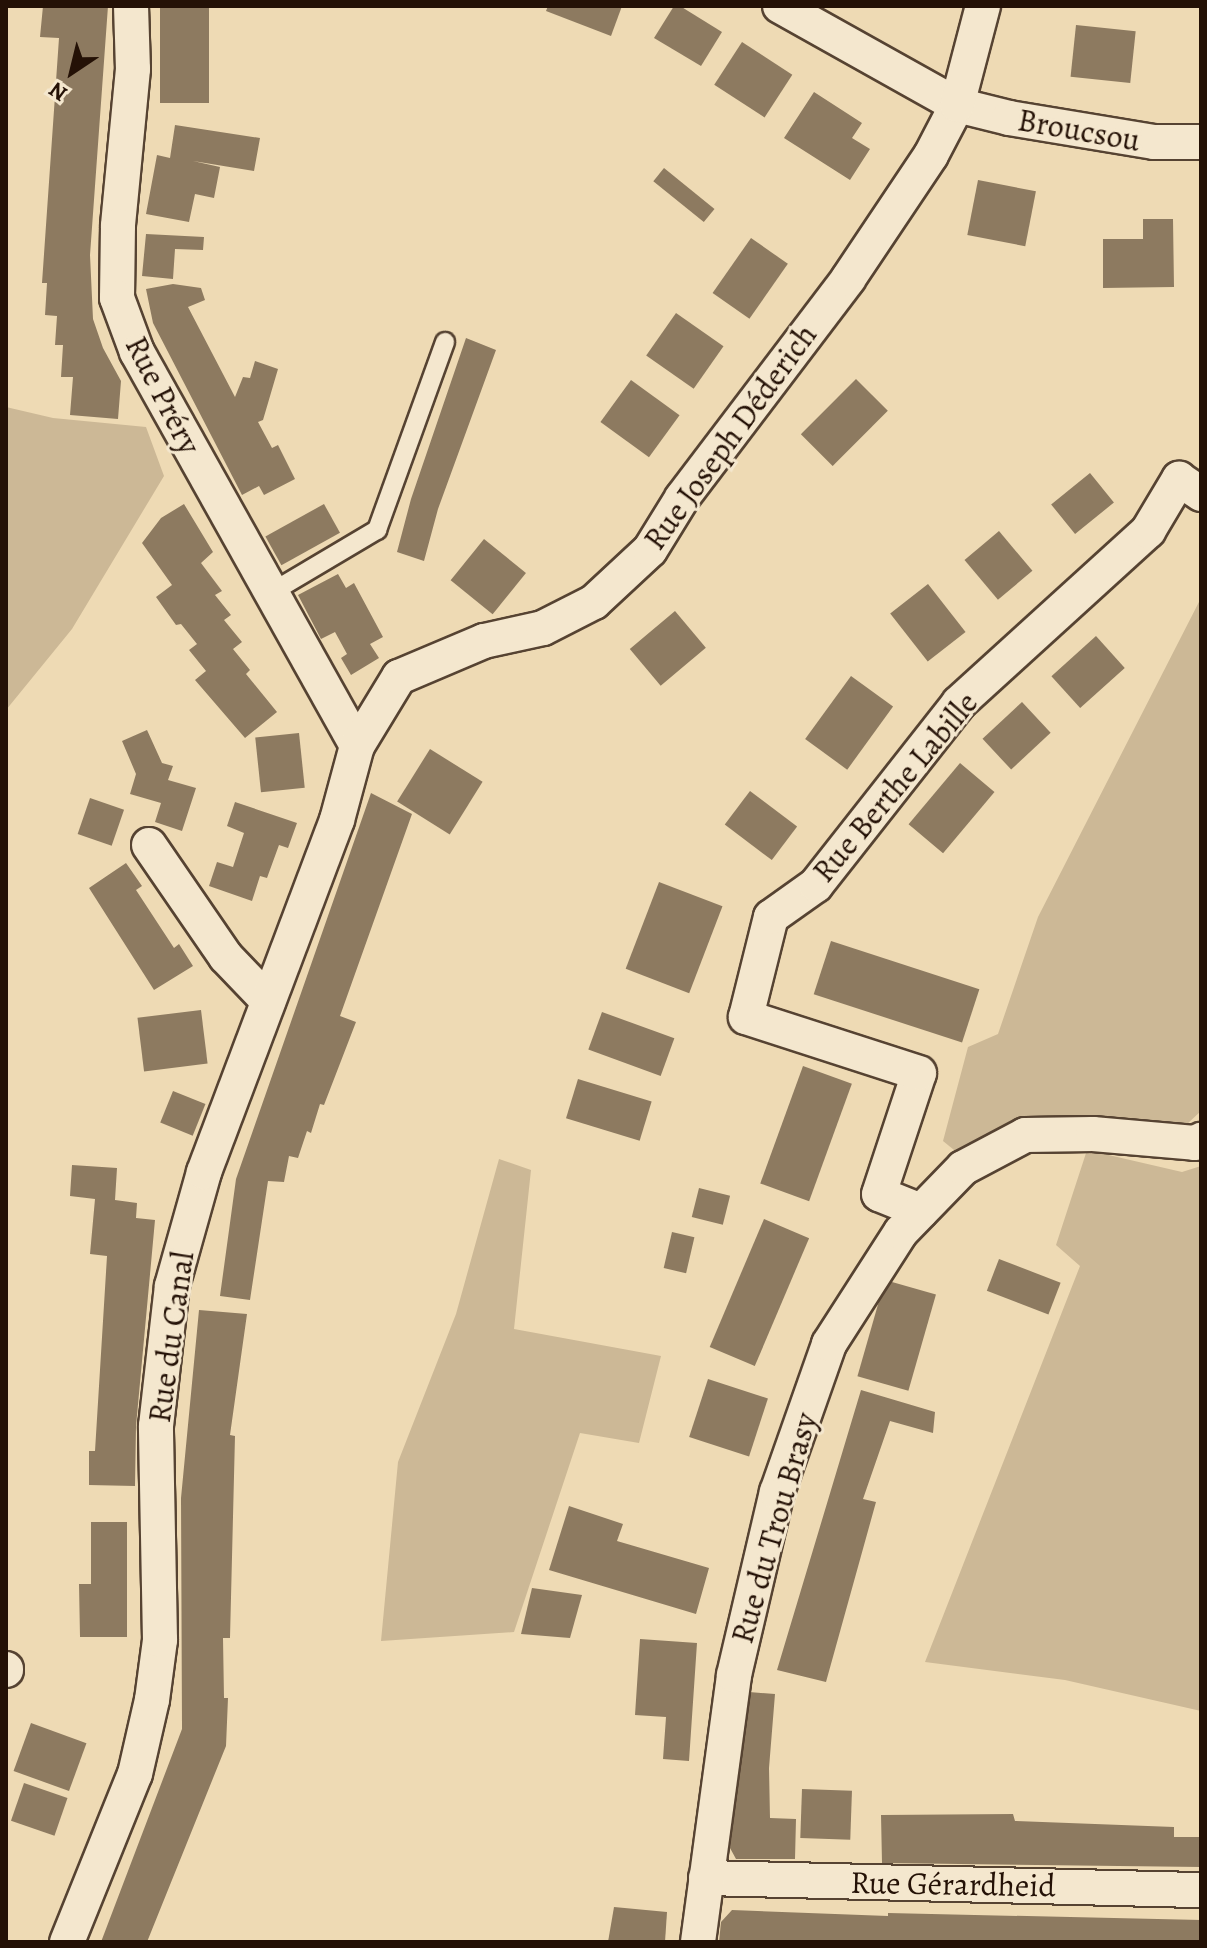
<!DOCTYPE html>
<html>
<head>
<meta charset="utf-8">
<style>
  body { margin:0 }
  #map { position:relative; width:1207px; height:1948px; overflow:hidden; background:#eedab4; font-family:Alegreya,serif }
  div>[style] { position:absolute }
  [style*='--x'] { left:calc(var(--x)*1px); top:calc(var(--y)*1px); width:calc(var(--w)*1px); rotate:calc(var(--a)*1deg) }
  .green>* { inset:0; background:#ccb896 }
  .building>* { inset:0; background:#8d7a60; transform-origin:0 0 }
  .roads { filter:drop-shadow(2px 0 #564332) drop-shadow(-2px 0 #564332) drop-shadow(0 2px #564332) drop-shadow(0 -2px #564332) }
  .lane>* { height:18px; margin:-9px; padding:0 9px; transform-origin:9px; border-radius:9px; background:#f4e7ce }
  .street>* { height:34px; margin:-17px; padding:0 17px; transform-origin:17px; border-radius:17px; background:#f4e7ce }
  span { translate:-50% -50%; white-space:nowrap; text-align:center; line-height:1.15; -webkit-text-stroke:6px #f4e7ce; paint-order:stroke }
  .street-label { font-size:32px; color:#241106 }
  .frame { position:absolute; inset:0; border:8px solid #241106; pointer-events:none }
  .north { position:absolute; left:32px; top:32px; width:80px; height:80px; -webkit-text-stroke:6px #f4e7ce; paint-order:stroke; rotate:215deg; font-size:22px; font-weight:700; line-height:32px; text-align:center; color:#241106 }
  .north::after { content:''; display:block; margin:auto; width:28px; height:36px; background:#241106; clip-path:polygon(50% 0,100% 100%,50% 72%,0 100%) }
</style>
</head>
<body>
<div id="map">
  <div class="green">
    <div style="clip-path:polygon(6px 407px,53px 418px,146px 427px,164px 476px,72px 629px,6px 710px)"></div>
    <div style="clip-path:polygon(1201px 598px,1201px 1111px,1186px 1125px,1005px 1124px,959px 1154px,943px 1141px,968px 1047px,998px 1034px,1038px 917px)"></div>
    <div style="clip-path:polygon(1087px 1150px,1182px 1172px,1201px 1166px,1201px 1711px,1065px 1680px,925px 1662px,1080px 1266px,1056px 1245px)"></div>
    <div style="clip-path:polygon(499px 1159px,531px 1170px,514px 1329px,661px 1356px,639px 1443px,580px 1433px,514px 1632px,381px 1641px,398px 1462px,456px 1314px)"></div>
  </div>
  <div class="building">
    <div style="clip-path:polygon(43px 6px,108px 6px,90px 255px,93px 319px,103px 348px,121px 381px,118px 419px,70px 415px,73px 377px,61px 377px,63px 345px,55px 345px,57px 316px,45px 315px,47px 283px,42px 283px,59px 38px,40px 37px)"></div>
    <div style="left:160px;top:6px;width:49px;height:97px"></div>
    <div style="clip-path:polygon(548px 6px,622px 6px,611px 36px,546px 11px)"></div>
    <div style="clip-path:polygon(674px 6px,680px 6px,722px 32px,701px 66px,654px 38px)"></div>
    <div style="left:1076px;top:25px;width:60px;height:52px;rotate:6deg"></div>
    <div style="left:742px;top:42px;width:60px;height:51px;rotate:33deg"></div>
    <div style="clip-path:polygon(814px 92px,862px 123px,852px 138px,870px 149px,850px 180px,784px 138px)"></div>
    <div style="clip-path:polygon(175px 125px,260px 138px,254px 171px,193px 161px,220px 167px,214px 198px,195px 194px,189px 222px,146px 214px,157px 155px,170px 158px)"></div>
    <div style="left:664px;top:168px;width:65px;height:17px;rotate:39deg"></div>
    <div style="left:978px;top:180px;width:59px;height:56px;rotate:11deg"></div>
    <div style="clip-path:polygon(1143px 219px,1173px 219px,1174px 287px,1103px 288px,1103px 239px,1143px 239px)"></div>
    <div style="clip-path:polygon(146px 234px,204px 237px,203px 250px,175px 249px,173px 279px,142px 276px)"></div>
    <div style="left:751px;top:238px;width:45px;height:67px;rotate:35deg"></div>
    <div style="clip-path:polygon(173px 284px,201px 288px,205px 300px,188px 307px,235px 397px,243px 377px,250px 378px,255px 361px,278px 369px,263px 420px,258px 422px,272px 448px,278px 445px,295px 479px,264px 495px,259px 486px,242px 495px,153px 323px,146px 289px)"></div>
    <div style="left:676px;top:313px;width:58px;height:52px;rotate:35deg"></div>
    <div style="clip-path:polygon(466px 338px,496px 350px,438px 509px,424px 561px,397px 552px,411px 499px)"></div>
    <div style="left:856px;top:379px;width:45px;height:78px;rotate:45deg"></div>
    <div style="left:631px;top:380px;width:60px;height:52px;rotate:36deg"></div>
    <div style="left:1090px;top:473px;width:38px;height:50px;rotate:51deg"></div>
    <div style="clip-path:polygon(184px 504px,213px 552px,201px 563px,222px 591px,215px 595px,231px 615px,224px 620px,242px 642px,233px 649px,250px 670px,246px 674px,277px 712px,245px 738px,195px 680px,206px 671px,189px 650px,197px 644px,181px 624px,176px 625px,156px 597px,172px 585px,142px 543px,161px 518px)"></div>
    <div style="left:324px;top:504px;width:33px;height:67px;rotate:61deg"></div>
    <div style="left:999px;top:531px;width:52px;height:45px;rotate:50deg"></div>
    <div style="left:484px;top:539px;width:54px;height:53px;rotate:39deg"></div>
    <div style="clip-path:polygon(338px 574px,346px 588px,354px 583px,383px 637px,370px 644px,379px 658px,351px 675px,341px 658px,347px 654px,335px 632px,321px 639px,298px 595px)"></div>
    <div style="left:928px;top:584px;width:61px;height:48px;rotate:52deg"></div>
    <div style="left:675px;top:611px;width:48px;height:59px;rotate:50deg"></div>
    <div style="left:1096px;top:636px;width:43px;height:60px;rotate:48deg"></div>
    <div style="left:851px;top:676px;width:52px;height:78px;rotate:36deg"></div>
    <div style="left:1022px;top:702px;width:42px;height:54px;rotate:47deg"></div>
    <div style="clip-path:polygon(147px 730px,162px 763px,173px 766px,168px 780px,196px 788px,182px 831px,155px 822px,161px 803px,130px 794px,136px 774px,122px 741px)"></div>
    <div style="left:299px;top:733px;width:55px;height:44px;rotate:84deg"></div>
    <div style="left:430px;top:749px;width:62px;height:62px;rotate:32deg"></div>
    <div style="left:960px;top:763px;width:45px;height:80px;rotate:40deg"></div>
    <div style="left:750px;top:791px;width:59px;height:42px;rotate:37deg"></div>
    <div style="clip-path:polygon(371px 793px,412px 814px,340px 1016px,356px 1022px,324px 1105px,320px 1104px,311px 1133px,307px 1131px,298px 1158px,289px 1156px,284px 1182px,268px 1181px,250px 1300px,220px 1296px,236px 1179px)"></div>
    <div style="left:90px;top:798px;width:36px;height:38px;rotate:19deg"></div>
    <div style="clip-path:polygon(235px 802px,297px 823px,288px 848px,279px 845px,267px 878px,260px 876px,252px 901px,209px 886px,217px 862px,233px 867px,244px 833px,227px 826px)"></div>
    <div style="clip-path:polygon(126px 863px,142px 886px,136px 890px,174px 948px,179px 944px,193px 966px,154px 990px,89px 888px)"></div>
    <div style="left:659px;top:882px;width:68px;height:93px;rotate:21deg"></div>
    <div style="left:831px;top:941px;width:156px;height:56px;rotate:18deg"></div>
    <div style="left:201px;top:1010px;width:54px;height:64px;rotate:83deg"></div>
    <div style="left:602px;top:1012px;width:77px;height:40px;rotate:20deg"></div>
    <div style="left:803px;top:1066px;width:52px;height:125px;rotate:20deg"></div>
    <div style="left:578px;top:1079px;width:77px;height:41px;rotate:17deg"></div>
    <div style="left:173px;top:1091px;width:35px;height:34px;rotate:22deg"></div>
    <div style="clip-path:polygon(72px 1165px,117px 1168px,115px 1200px,137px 1203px,136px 1218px,155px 1220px,136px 1426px,135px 1486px,89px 1485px,89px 1451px,95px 1451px,107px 1256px,90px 1254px,95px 1199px,70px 1196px)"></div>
    <div style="left:699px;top:1188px;width:32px;height:30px;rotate:14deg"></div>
    <div style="left:764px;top:1219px;width:49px;height:139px;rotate:23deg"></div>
    <div style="left:672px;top:1232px;width:23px;height:37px;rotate:13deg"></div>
    <div style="left:999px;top:1259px;width:66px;height:34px;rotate:21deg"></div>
    <div style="left:885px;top:1280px;width:53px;height:100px;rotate:16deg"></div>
    <div style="clip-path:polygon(199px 1310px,247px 1314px,230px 1435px,235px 1436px,230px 1638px,223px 1638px,224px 1698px,228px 1698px,226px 1746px,147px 1942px,101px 1942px,182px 1729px,181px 1498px)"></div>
    <div style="left:708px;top:1379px;width:63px;height:61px;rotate:18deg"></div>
    <div style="clip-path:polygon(861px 1390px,935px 1412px,933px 1433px,890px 1421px,863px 1499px,876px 1502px,826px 1682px,777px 1670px)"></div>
    <div style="clip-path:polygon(569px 1506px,623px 1524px,617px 1541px,709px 1568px,696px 1614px,549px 1570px)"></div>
    <div style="clip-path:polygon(91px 1522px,127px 1522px,127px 1637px,80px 1637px,79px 1584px,91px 1584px)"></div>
    <div style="clip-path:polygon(532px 1588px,582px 1595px,570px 1638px,521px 1634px)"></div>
    <div style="clip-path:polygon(640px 1639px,697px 1643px,689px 1761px,663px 1759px,666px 1717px,635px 1715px)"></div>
    <div style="clip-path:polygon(749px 1692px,775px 1694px,769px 1768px,770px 1818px,796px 1819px,795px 1859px,736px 1859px,730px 1848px)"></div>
    <div style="left:31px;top:1723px;width:59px;height:51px;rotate:20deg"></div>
    <div style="left:24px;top:1783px;width:46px;height:40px;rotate:19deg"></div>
    <div style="left:802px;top:1789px;width:50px;height:49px;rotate:2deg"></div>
    <div style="clip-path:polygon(1013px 1814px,1015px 1821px,1174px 1827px,1174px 1837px,1201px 1837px,1201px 1867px,882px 1863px,881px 1815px)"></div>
    <div style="clip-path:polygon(614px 1907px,667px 1912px,665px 1942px,608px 1942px)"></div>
    <div style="clip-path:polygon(732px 1910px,888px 1916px,888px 1913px,1201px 1920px,1201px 1942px,719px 1942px,721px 1922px)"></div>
  </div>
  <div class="roads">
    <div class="lane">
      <div style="--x:269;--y:594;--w:126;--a:-30.7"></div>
      <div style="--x:377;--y:530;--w:200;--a:-70.1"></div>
    </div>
    <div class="street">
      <div style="--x:131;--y:6;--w:63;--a:88.2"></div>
      <div style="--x:133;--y:69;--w:158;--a:95.5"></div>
      <div style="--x:118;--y:226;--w:72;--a:90.8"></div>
      <div style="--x:117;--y:298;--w:58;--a:69.7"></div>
      <div style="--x:137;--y:352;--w:451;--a:60.8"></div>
      <div style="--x:780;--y:6;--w:203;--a:29.2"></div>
      <div style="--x:957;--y:105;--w:54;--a:14"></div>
      <div style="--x:1009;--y:118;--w:147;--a:9.4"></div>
      <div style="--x:1154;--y:142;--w:47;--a:0"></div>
      <div style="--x:149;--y:845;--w:136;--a:55.5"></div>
      <div style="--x:226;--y:957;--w:61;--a:46.3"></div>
      <div style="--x:921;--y:1211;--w:45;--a:-158"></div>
      <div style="--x:879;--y:1194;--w:127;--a:-71.7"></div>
      <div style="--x:919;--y:1073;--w:182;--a:-162.1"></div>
      <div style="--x:746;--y:1017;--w:103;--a:-76"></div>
      <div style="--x:771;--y:917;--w:55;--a:-35.4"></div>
      <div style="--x:816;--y:885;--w:231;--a:-51.8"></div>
      <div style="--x:959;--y:703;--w:256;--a:-42.3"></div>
      <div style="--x:1148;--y:531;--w:61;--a:-59.2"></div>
      <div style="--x:1179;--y:479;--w:27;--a:34"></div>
      <div style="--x:6;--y:1669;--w:1;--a:90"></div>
      <div style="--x:706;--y:1878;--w:495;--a:1.4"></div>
      <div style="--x:67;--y:1942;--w:181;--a:-68"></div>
      <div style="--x:135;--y:1774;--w:76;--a:-77.1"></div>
      <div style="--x:152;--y:1700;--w:61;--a:-82.4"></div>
      <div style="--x:160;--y:1640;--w:214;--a:-91.1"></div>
      <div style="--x:156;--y:1426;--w:141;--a:-83.5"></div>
      <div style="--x:172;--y:1286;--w:118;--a:-74.3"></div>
      <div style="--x:204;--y:1172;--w:376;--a:-69.3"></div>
      <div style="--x:337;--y:820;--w:77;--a:-74.9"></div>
      <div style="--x:357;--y:746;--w:81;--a:-58.7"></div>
      <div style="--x:399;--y:677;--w:92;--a:-23"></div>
      <div style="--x:484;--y:641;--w:60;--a:-12.4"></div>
      <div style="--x:543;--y:628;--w:57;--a:-27"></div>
      <div style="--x:594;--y:602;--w:76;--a:-42.9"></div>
      <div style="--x:650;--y:550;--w:61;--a:-58.4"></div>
      <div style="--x:682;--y:498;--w:275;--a:-52.8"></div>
      <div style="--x:848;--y:279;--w:149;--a:-56.2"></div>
      <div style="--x:931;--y:155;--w:56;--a:-62.5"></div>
      <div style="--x:957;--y:105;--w:102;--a:-75.3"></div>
      <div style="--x:698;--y:1942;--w:269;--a:-82.3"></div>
      <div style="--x:734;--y:1675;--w:188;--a:-76.8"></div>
      <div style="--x:777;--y:1492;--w:157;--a:-70.6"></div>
      <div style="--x:829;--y:1344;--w:133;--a:-57.3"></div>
      <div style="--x:901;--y:1232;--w:89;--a:-45.9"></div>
      <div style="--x:963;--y:1168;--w:70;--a:-28"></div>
      <div style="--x:1025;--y:1135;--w:68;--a:-0.8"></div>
      <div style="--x:1093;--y:1134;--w:102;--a:5"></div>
      <div style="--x:1195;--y:1143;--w:7;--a:-27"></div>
    </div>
  </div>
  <div class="street-label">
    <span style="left:1079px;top:130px;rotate:10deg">Broucsou</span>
    <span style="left:163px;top:395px;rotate:63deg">Rue Préry</span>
    <span style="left:730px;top:437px;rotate:-54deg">Rue Joseph Déderich</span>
    <span style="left:895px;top:787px;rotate:-50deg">Rue Berthe Labille</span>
    <span style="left:171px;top:1337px;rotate:-82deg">Rue du Canal</span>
    <span style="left:774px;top:1528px;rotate:-74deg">Rue du Trou Brasy</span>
    <span style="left:953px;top:1884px;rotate:1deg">Rue Gérardheid</span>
  </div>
  <div class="frame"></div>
  <div class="north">N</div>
</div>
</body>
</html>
